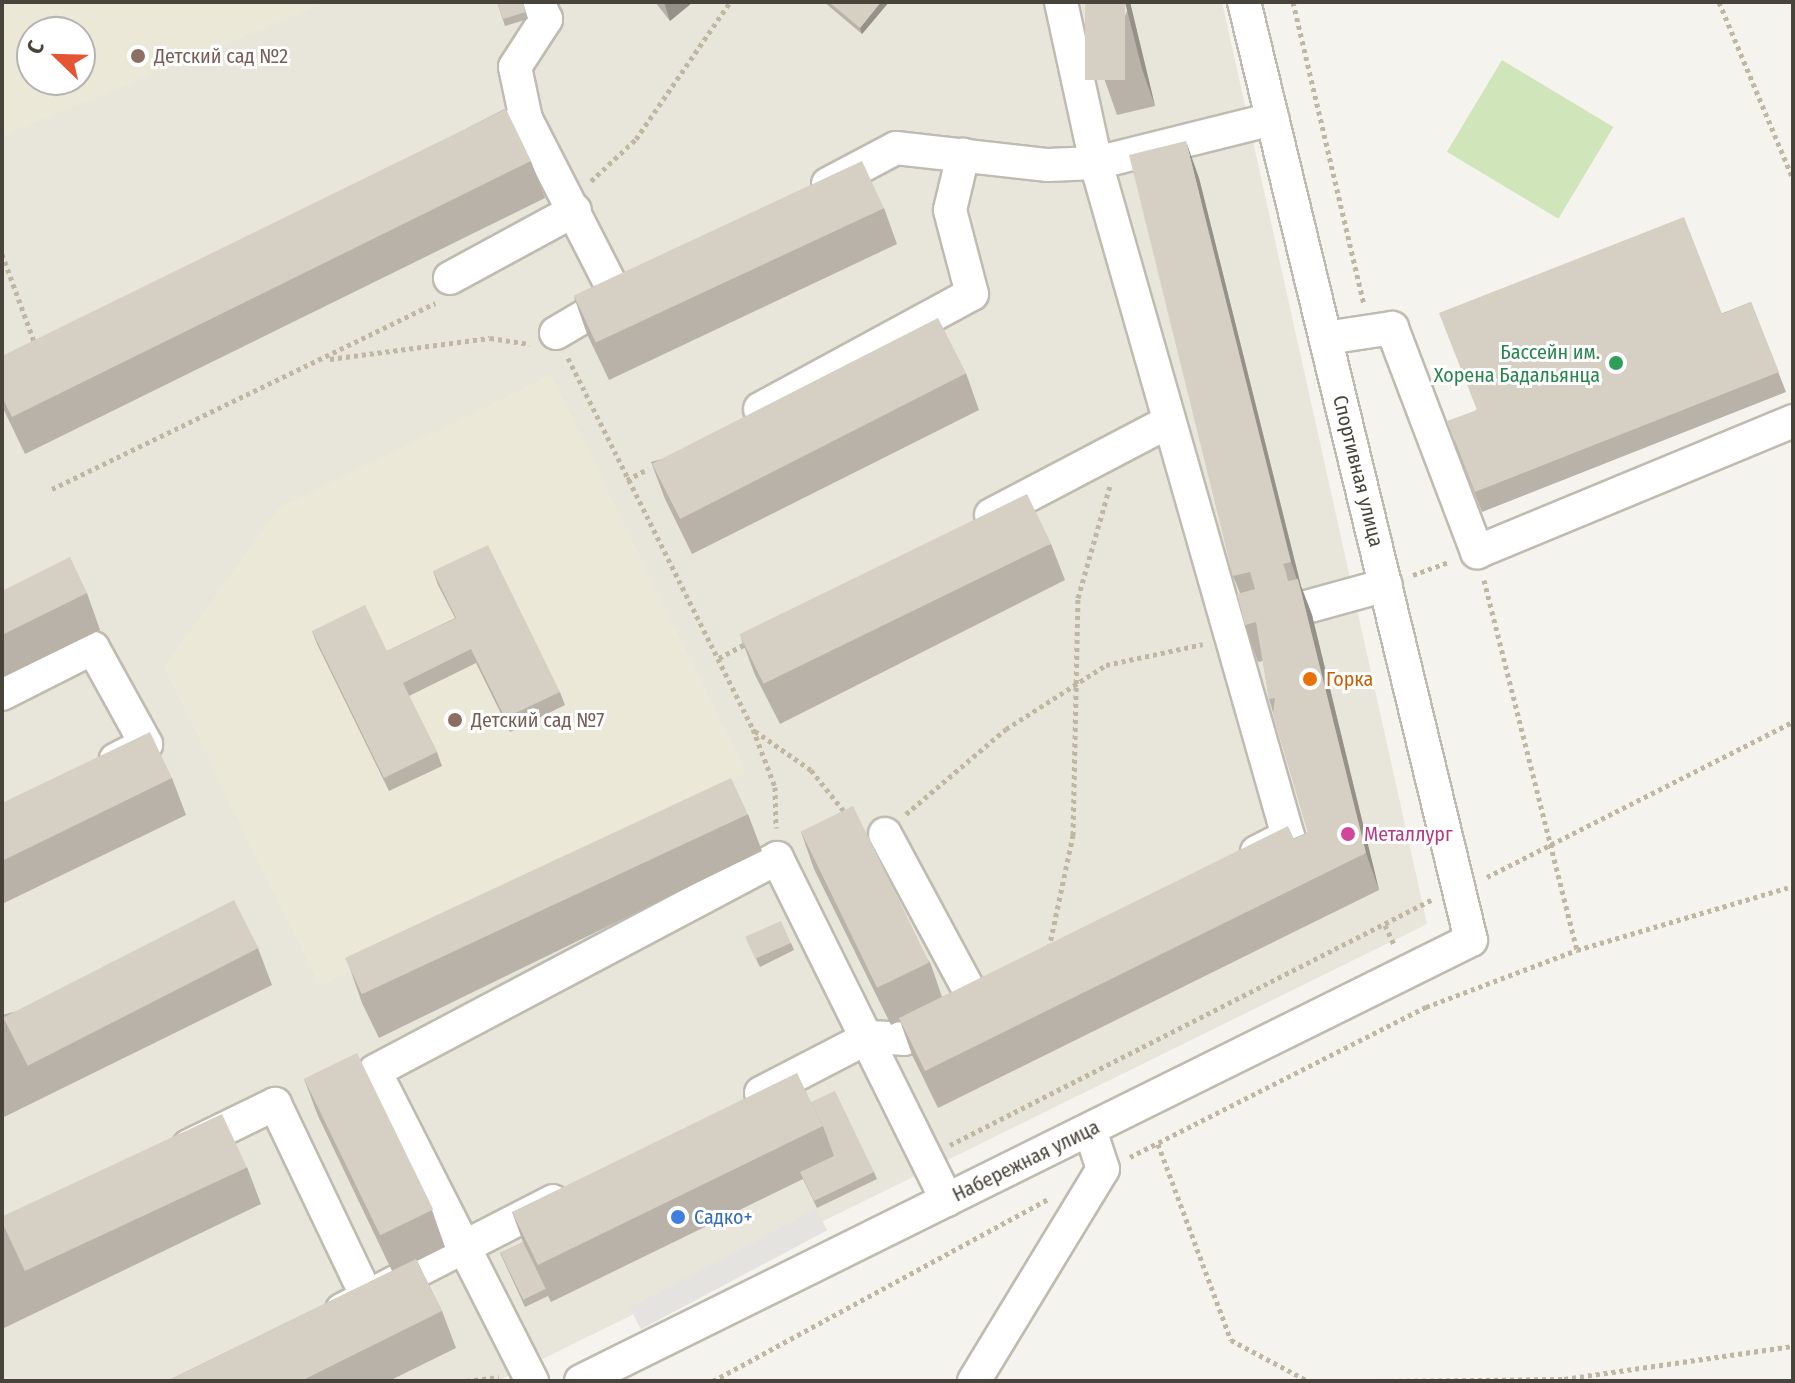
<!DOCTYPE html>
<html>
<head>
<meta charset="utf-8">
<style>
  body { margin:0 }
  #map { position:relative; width:1795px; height:1383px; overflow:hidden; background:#f5f3ed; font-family:"Fira Sans Condensed",sans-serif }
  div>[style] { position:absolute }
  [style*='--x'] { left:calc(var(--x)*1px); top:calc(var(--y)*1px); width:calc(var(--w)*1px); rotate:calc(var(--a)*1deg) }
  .residential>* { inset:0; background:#e8e5db }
  .education>* { inset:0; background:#ece8d8 }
  .green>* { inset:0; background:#d0e5ba; transform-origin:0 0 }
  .parking>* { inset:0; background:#e4e3e0; transform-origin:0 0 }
  .path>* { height:5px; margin-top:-2.5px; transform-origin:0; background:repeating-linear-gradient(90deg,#c0b7a3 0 4px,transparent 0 8px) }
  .roads { filter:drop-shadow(2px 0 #c0bbb0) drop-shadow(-2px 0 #c0bbb0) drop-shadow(0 2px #c0bbb0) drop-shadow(0 -2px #c0bbb0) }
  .minor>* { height:32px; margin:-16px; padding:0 16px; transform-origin:16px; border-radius:16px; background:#fff }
  .wall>* { inset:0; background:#b8b2a8 }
  .shaded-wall>* { inset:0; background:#969188 }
  .building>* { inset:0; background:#d6cfc3; transform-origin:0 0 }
  .dots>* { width:22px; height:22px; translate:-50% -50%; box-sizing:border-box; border:4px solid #fff; border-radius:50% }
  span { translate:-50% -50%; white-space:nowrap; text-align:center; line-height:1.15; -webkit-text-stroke:6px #fff; paint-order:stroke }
  .education-label { font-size:20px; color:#785e54 }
  .left { translate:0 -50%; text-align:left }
  .leisure-label { font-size:20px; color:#27864d }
  .right { translate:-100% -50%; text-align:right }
  .street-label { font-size:20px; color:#49443b }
  .food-label { font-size:20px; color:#c56008 }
  .hotel-label { font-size:20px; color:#b23c85 }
  .shop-label { font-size:20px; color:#366cbe }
  .frame { position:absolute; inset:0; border:4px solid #49443b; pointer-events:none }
  .north { position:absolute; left:16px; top:16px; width:80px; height:80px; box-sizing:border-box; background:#fff; border:2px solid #b6b4b1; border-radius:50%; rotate:293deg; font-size:22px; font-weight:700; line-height:32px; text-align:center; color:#49443b }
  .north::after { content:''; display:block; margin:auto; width:28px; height:36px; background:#e55533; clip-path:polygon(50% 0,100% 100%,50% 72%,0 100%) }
</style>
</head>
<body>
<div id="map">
  <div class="residential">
    <div style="clip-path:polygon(evenodd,2px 2px,1222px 2px,1427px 924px,498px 1381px,2px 1381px,2px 2px,32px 32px,80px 32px,80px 80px,32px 80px,32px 32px)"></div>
  </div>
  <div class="education">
    <div style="clip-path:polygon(evenodd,2px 2px,327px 2px,2px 136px,2px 2px,32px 32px,80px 32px,80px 80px,32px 80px,32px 32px)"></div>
    <div style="clip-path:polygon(551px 375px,746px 773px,320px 986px,164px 667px,279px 508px)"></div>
  </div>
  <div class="green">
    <div style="left:1502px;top:60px;width:130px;height:107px;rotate:31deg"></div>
  </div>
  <div class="parking">
    <div style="left:816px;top:1209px;width:24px;height:211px;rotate:62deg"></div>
  </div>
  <div class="path">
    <div style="--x:1293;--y:2;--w:311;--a:76.8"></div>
    <div style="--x:1719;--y:2;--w:192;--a:67.3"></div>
    <div style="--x:591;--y:181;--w:62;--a:-43"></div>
    <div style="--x:636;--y:139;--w:166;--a:-55.5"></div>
    <div style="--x:2;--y:254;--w:99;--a:69.9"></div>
    <div style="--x:568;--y:358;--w:415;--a:63.5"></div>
    <div style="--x:753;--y:729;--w:62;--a:69.2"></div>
    <div style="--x:775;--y:787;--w:41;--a:88.6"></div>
    <div style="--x:330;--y:359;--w:161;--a:-7.5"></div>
    <div style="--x:490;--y:338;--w:40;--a:8.5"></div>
    <div style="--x:627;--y:480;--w:24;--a:-28"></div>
    <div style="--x:52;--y:489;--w:426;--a:-25.9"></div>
    <div style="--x:1413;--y:575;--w:38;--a:-20"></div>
    <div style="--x:1484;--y:580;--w:382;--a:75.9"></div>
    <div style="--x:719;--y:658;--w:32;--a:-28"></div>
    <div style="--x:755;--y:731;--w:68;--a:34.9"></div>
    <div style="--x:811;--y:770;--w:58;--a:51.3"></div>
    <div style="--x:906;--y:814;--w:131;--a:-40.4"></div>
    <div style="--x:1006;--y:729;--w:119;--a:-32.6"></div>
    <div style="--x:1106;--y:665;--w:99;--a:-12.2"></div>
    <div style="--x:1487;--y:877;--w:343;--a:-26.9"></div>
    <div style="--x:1385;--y:925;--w:23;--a:65"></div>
    <div style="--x:1049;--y:948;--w:116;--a:-78"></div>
    <div style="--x:1073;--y:835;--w:237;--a:-88.8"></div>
    <div style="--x:1078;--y:598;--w:116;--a:-74.1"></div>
    <div style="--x:1158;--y:1144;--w:209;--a:69.6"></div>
    <div style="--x:1231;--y:1340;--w:87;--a:28"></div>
    <div style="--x:950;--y:1145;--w:542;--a:-26.99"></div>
    <div style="--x:1130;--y:1157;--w:332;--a:-26.9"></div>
    <div style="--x:1426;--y:1007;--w:161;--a:-20.7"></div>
    <div style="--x:1577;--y:950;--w:225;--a:-16.5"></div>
    <div style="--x:466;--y:1381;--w:33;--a:-7"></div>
    <div style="--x:713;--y:1381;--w:383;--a:-28.5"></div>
    <div style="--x:1382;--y:1381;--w:182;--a:-0.6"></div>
    <div style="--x:1564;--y:1379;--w:231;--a:-8.2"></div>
  </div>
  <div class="roads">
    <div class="minor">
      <div style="--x:538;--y:2;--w:19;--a:65"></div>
      <div style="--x:546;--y:19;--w:57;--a:122.9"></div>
      <div style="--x:515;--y:67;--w:53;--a:78.1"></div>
      <div style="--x:526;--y:119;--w:200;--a:62.9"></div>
      <div style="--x:1061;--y:2;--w:165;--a:77.7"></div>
      <div style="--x:1096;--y:163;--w:700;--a:74.08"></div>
      <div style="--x:1288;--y:836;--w:35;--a:153"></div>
      <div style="--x:477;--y:144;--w:55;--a:-27"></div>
      <div style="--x:828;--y:184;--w:77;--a:-27.9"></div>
      <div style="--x:896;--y:148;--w:153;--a:6.4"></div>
      <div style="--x:1048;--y:165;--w:48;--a:-2.4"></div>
      <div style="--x:1096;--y:163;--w:182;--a:-14"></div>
      <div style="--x:450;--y:278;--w:142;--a:-28.5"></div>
      <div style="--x:556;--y:333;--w:71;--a:-30.5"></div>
      <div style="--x:1326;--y:338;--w:67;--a:-8.6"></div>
      <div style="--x:1392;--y:328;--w:240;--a:69.2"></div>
      <div style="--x:1477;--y:552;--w:342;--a:-22.5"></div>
      <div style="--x:760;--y:409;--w:241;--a:-28.5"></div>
      <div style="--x:972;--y:294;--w:87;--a:-104.7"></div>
      <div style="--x:950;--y:210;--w:57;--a:-76.7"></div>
      <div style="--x:991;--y:515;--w:200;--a:-27.7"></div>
      <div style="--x:1299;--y:609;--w:90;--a:-15.4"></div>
      <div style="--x:2;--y:694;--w:102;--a:-26.8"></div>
      <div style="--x:93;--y:648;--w:110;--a:61.1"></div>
      <div style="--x:146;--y:744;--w:34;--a:153"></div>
      <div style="--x:885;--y:834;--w:190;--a:61.7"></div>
      <div style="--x:761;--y:1093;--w:122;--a:-27.4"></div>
      <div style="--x:869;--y:1037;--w:35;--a:3"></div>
      <div style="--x:904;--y:1039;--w:46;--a:-28.8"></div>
      <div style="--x:189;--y:1146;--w:96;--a:-26"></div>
      <div style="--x:275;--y:1104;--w:214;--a:64.5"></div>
      <div style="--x:367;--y:1297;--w:28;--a:153"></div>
      <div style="--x:384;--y:1288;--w:190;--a:-27.2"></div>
      <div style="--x:532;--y:1381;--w:347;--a:-116.9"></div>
      <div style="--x:375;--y:1071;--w:455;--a:-27.9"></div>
      <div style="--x:777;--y:858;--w:382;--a:63.6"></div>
      <div style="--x:581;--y:1381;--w:993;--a:-26.36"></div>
      <div style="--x:1471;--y:940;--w:965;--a:-103.6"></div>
      <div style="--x:974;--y:1381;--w:248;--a:-58.7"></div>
      <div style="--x:1103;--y:1169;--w:41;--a:-108.4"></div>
    </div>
  </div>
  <div class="wall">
    <div style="clip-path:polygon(497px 2px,523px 2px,528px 19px,505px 26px)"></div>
    <div style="clip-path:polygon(655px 2px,693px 2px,670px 21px)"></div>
    <div style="clip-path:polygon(824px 2px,889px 2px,862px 34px)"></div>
    <div style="clip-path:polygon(1130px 2px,1155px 106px,1117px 115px,1104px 78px)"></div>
    <div style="clip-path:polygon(531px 161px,545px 198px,25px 454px,2px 406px,2px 356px)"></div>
    <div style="clip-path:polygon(1199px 178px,1301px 586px,1312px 615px,1379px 890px,938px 1108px,912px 1055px,900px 1021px,891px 1025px,814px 869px,801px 832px,930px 962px,942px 997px,1308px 832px,1269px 699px,1263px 661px,1258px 662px,1245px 625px,1240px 593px,1233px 576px)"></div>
    <div style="clip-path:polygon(884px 208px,897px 244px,609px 380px,587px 334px,574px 297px)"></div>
    <div style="clip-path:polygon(1751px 302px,1786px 392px,1482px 512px,1454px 441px,1476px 410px)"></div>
    <div style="clip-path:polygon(966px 373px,979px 410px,692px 554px,665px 499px,651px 462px)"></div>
    <div style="clip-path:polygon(1051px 544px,1065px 580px,780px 724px,755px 675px,741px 638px)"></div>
    <div style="clip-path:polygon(433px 571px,560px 692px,565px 705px,510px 732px,476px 663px,409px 696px,437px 752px,442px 766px,389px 791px,317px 644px,312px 631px,387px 651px,455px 618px,438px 585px)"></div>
    <div style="clip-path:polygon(2px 591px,87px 593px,100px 630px,2px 678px)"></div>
    <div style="clip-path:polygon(172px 778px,186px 815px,2px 904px,2px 803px)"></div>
    <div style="clip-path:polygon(748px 814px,762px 851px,379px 1038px,362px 1003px,349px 966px)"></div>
    <div style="clip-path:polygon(746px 938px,791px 943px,794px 950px,760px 967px)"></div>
    <div style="clip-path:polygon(258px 948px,272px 985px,2px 1118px,2px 1015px)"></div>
    <div style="clip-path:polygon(304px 1079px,432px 1210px,445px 1247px,417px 1261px,442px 1311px,456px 1348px,389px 1381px,167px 1381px,392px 1271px,318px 1116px)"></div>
    <div style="clip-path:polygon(811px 1102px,874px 1172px,877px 1179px,817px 1208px,803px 1179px,551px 1302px,548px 1296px,525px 1307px,500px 1253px,523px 1242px,512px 1212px)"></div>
    <div style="clip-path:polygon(247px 1167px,261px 1204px,2px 1329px,2px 1221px)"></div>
  </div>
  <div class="shaded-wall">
    <div style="clip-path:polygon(664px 2px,693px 2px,670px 21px)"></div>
    <div style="clip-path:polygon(881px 2px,889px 2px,862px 34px,860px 28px)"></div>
    <div style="clip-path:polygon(1125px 2px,1130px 2px,1155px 106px,1142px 69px)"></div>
    <div style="clip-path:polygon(1186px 141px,1199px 178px,1301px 586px,1312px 615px,1379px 890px,1366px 853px,1301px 591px,1291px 562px)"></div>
  </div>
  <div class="building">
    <div style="clip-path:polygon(497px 2px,523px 2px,526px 12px,503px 19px)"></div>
    <div style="clip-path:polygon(829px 2px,881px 2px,860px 28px)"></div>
    <div style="left:1085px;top:2px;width:40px;height:78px"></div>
    <div style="clip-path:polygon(506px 109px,531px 161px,12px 417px,2px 397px,2px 356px)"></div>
    <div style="clip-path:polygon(1186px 141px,1291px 562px,1283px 564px,1286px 572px,1288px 581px,1298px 579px,1366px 853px,925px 1071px,899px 1018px,1288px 826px,1294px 839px,1308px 832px,1273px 715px,1275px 698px,1269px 699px,1256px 622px,1245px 625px,1237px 594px,1255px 589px,1250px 572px,1233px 576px,1129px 155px)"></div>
    <div style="left:862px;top:161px;width:52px;height:318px;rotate:65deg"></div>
    <div style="clip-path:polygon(1684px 217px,1722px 314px,1751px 302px,1779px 372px,1475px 492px,1447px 421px,1477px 410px,1439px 313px)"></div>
    <div style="left:938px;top:318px;width:62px;height:321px;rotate:63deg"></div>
    <div style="left:1027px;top:494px;width:55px;height:320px;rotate:64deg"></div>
    <div style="clip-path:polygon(488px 545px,560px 692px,505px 718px,471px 649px,403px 683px,437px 752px,384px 778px,312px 631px,365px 605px,387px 651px,456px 618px,433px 571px)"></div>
    <div style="clip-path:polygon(70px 557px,87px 593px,2px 635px,2px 591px)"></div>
    <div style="clip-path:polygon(150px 732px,172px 778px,2px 861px,2px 803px)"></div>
    <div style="left:731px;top:778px;width:40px;height:426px;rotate:65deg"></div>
    <div style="left:853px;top:806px;width:174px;height:58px;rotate:64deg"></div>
    <div style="left:234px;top:900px;width:54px;height:259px;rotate:63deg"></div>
    <div style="left:781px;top:921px;width:24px;height:39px;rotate:66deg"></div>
    <div style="left:357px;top:1053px;width:174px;height:59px;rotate:64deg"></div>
    <div style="left:797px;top:1073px;width:59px;height:317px;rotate:64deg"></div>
    <div style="clip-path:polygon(835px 1091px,874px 1172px,814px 1201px,800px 1172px,834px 1156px,823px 1126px,811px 1102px)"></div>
    <div style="left:222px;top:1114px;width:59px;height:245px;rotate:65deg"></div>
    <div style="left:523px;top:1242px;width:52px;height:25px;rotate:64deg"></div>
    <div style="clip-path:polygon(416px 1259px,442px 1311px,301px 1381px,167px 1381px)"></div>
  </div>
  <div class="dots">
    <div style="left:138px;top:56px;background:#8d6e63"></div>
    <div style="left:1616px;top:363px;background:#2e9e5b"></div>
    <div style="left:1310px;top:679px;background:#e8710a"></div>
    <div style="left:455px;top:720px;background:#8d6e63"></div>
    <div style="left:1348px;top:834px;background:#d1479c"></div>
    <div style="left:678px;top:1217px;background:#3f7fe0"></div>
  </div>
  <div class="education-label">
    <span class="left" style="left:154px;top:56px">Детский сад №2</span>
    <span class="left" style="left:471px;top:720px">Детский сад №7</span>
  </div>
  <div class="leisure-label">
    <span class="right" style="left:1600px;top:364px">Бассейн им.<br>Хорена Бадальянца</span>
  </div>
  <div class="street-label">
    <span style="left:1358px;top:471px;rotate:76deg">Спортивная улица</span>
    <span style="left:1026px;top:1161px;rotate:-26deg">Набережная улица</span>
  </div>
  <div class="food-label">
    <span class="left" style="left:1326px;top:679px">Горка</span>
  </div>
  <div class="hotel-label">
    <span class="left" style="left:1364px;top:834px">Металлург</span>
  </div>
  <div class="shop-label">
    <span class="left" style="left:694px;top:1217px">Садко+</span>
  </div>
  <div class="frame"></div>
  <div class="north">С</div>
</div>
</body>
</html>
